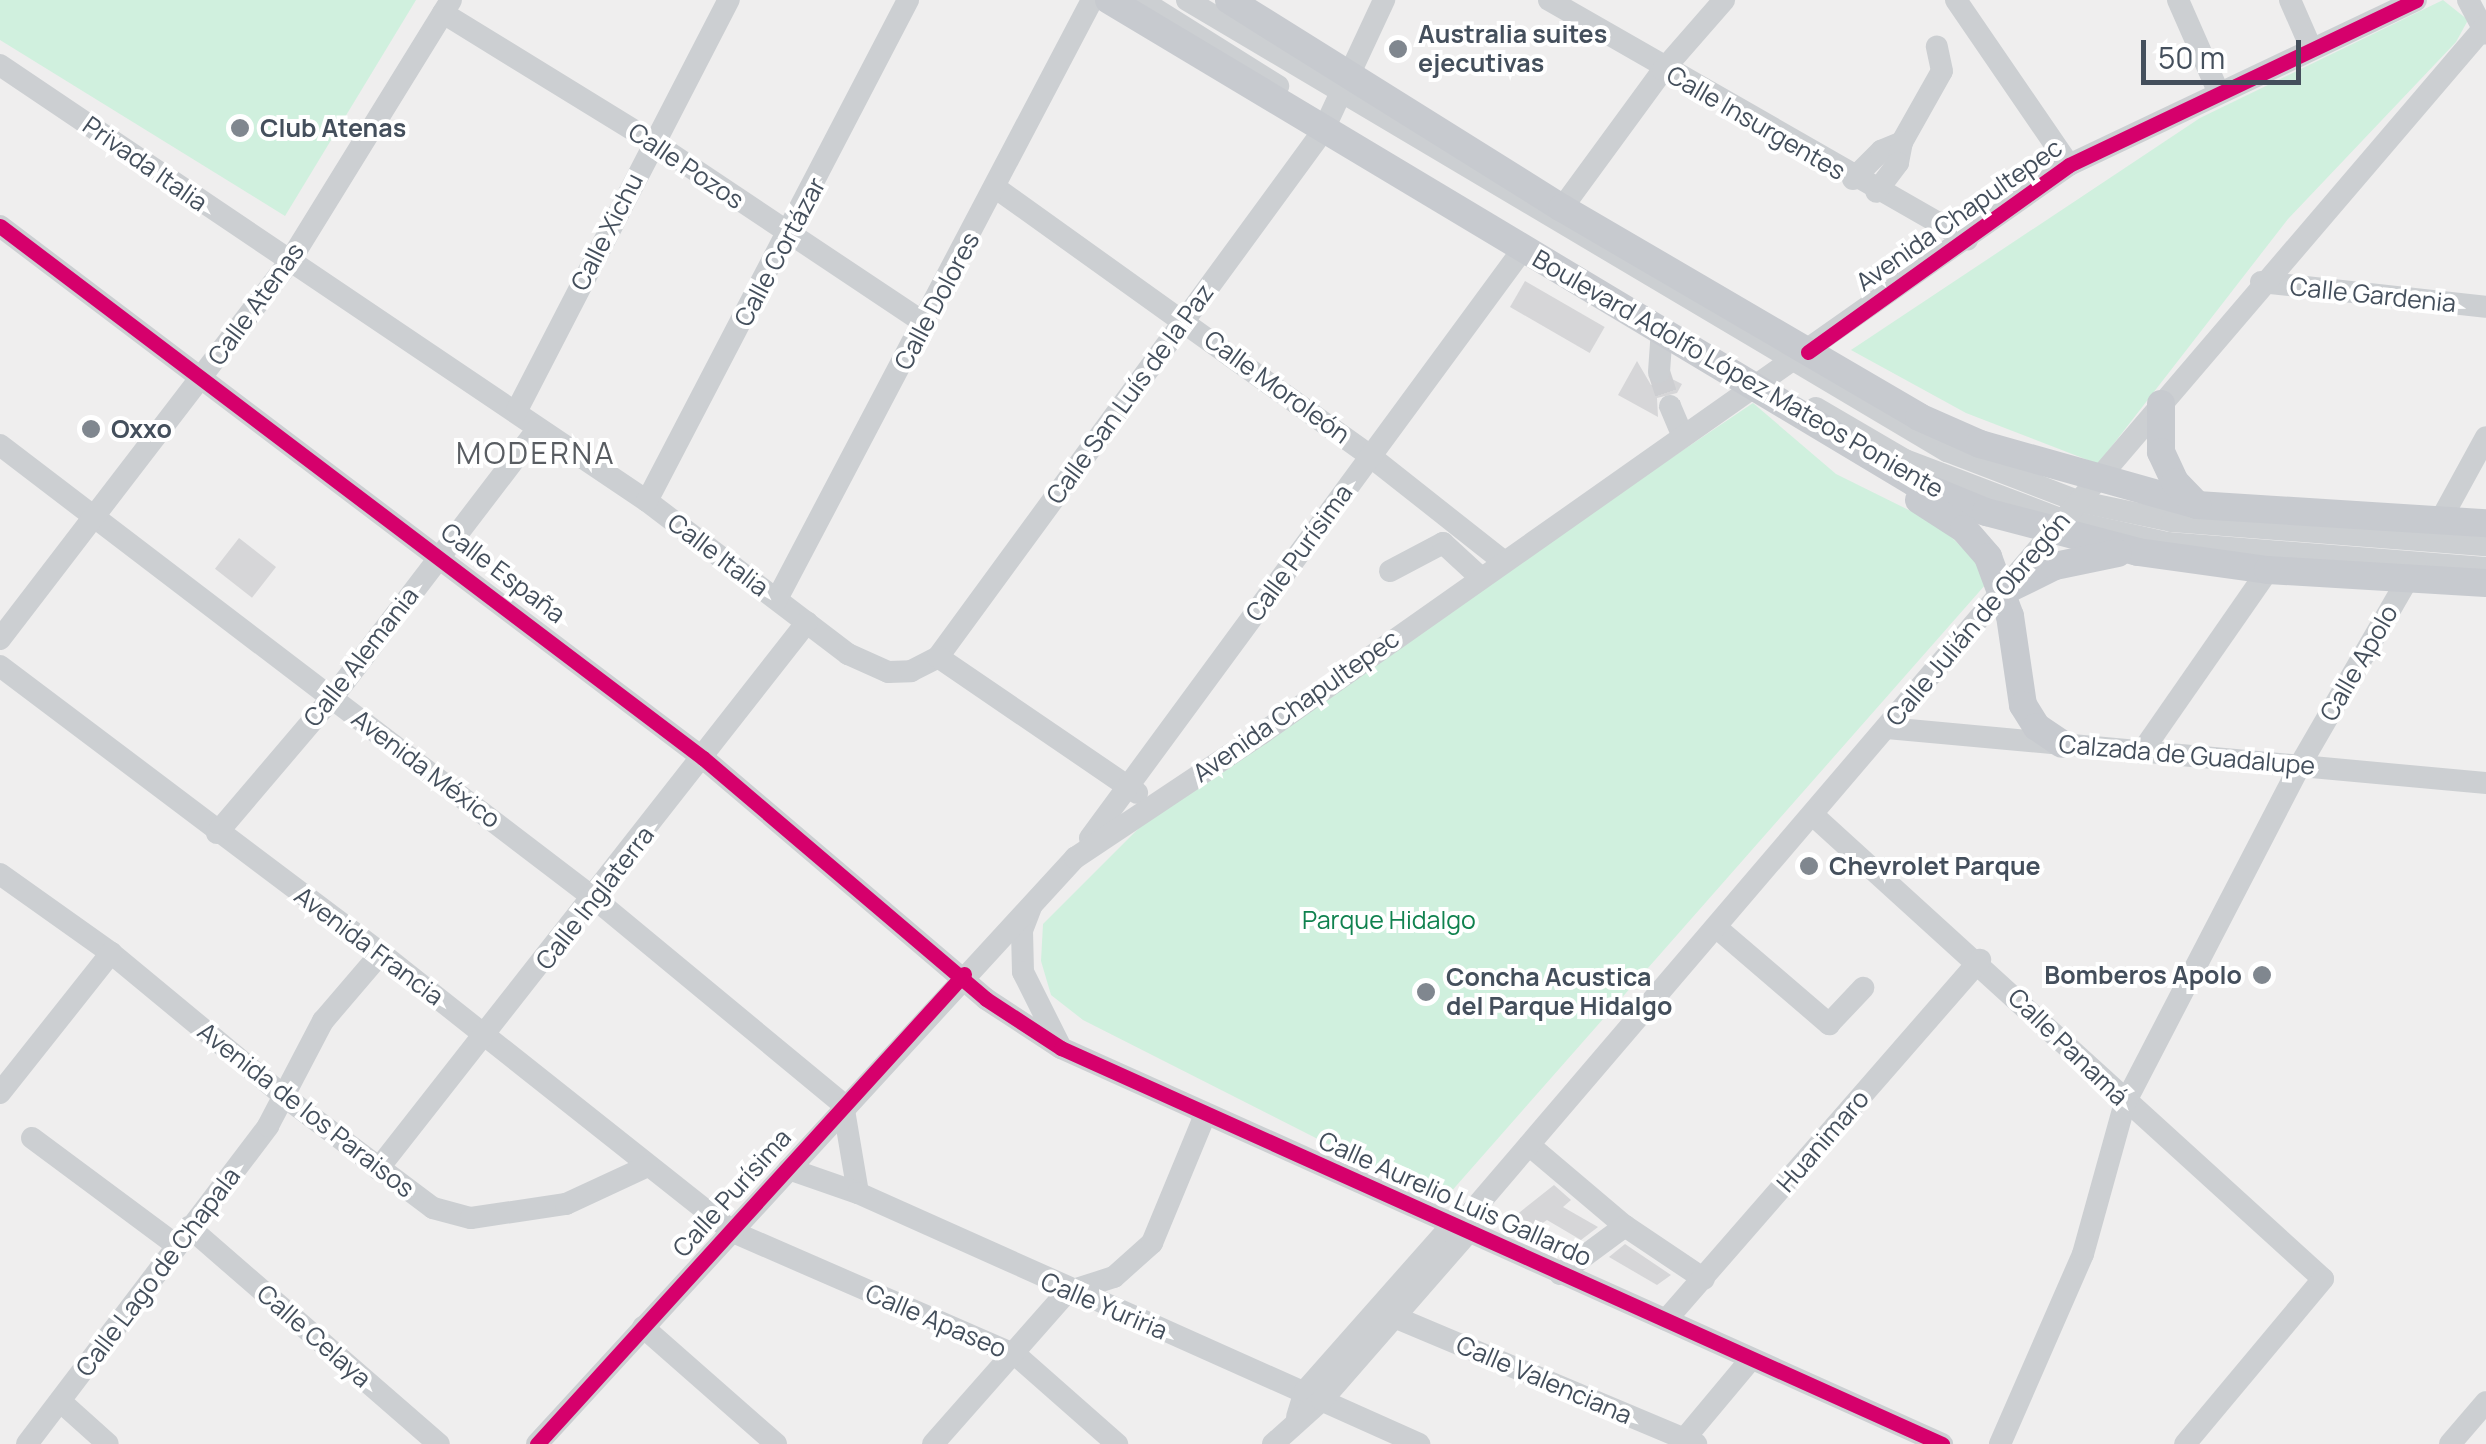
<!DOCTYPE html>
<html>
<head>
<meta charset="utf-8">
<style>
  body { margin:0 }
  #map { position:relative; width:2486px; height:1444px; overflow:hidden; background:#efeeee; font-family:Manrope,sans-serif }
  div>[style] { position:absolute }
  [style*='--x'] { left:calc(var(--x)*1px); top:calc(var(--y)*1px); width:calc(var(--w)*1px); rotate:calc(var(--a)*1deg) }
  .green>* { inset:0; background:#d0f0de }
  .building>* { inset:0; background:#d6d6d8; transform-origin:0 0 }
  .minor-tunnel>* { height:22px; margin-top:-11px; transform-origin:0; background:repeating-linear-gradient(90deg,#cdced1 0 22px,transparent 0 33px) }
  .minor>* { height:22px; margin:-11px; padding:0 11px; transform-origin:11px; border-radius:11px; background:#cccfd2 }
  .major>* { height:28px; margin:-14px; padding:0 14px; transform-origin:14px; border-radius:14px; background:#c7cacf }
  .cycleway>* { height:15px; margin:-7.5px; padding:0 7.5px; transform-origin:7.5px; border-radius:7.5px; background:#d6006c }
  .dots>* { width:28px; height:28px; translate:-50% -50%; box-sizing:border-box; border:5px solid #fff; border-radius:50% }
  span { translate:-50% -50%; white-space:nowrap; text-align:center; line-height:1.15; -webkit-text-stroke:8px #fff; paint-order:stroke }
  .poi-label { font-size:25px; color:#444f5c; font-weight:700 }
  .left { translate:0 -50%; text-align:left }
  .right { translate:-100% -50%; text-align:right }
  .street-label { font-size:25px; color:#444f5c }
  .park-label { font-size:25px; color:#10824f }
  .quarter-label { font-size:30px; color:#595d62; letter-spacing:2.5px }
  .scale { position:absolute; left:2141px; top:40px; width:160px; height:45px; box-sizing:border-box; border:5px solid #444f5c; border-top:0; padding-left:12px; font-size:30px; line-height:35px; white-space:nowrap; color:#444f5c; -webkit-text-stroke:8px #fff; paint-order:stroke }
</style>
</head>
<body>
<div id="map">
  <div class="green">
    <div style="clip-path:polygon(0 0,416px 0,285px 216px,0 40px)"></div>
    <div style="clip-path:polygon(2443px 0,2468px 20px,2456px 42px,2288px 219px,2098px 464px,1966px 413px,1851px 350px,2200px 118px)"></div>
    <div style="clip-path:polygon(1753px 403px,1836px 474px,1939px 525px,1974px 559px,1986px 584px,1442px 1202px,1083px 1020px,1051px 995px,1041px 961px,1043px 924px,1139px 828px,1261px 734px)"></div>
  </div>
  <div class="building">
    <div style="left:1525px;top:281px;width:92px;height:30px;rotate:30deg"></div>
    <div style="clip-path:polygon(1637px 361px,1651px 385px,1672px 379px,1682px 384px,1677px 393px,1657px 398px,1658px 417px,1618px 395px)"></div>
    <div style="left:239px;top:538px;width:47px;height:39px;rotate:38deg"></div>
    <div style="clip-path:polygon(1554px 1185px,1571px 1200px,1563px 1207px,1598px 1227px,1581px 1240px,1547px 1220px,1537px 1227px,1515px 1216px)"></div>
    <div style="clip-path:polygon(1625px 1244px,1671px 1275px,1657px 1285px,1609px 1257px)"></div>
  </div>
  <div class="minor-tunnel">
    <div style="--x:1659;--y:372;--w:36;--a:72"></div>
  </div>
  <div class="minor">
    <div style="--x:1141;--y:0;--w:162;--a:32.1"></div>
    <div style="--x:1187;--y:0;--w:884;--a:30.69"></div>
    <div style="--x:1947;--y:451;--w:139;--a:21"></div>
    <div style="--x:2077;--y:501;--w:97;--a:11.9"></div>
    <div style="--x:2172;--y:521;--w:315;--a:4.4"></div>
    <div style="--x:1549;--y:0;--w:482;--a:29.8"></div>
    <div style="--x:1956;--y:0;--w:200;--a:55.6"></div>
    <div style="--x:2178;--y:0;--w:99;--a:66.3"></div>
    <div style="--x:2290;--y:0;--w:52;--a:66.4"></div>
    <div style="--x:2468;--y:0;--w:38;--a:62"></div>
    <div style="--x:443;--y:13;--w:246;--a:31.6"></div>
    <div style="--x:653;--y:142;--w:328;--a:33.7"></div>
    <div style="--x:0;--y:65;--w:780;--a:33.98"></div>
    <div style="--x:647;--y:501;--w:253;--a:37.3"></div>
    <div style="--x:848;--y:654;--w:44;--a:24.2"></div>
    <div style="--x:888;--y:672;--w:23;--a:-2"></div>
    <div style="--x:911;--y:671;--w:30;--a:-27"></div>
    <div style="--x:938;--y:657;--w:652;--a:-53.8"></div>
    <div style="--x:1323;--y:131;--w:145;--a:-65"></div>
    <div style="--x:1902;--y:142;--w:81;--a:-60.6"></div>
    <div style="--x:1942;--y:71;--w:25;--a:-102"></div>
    <div style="--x:1853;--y:179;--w:40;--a:-45"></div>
    <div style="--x:1881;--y:151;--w:23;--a:-23"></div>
    <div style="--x:1902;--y:142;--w:21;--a:101"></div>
    <div style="--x:1898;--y:163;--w:36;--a:127"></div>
    <div style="--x:996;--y:188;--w:460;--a:35.6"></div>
    <div style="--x:1370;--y:456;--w:169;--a:38.3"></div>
    <div style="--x:1562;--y:208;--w:171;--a:-53.8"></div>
    <div style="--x:1663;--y:70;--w:93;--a:-48.9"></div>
    <div style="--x:0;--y:226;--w:882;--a:37.12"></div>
    <div style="--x:703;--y:758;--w:372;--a:40.4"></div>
    <div style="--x:986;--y:999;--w:90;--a:33.2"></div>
    <div style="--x:1061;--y:1048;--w:966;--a:24.2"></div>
    <div style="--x:2261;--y:282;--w:226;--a:6.3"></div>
    <div style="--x:1659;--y:372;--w:39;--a:-86"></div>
    <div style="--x:1670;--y:406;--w:33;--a:67"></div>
    <div style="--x:1816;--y:408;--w:103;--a:30.3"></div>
    <div style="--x:1905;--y:460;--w:166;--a:20.8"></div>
    <div style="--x:2060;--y:519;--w:110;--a:12.6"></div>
    <div style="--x:2167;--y:543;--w:320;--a:4.5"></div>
    <div style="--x:516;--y:412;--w:464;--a:-62.7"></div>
    <div style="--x:0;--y:445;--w:748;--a:37.34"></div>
    <div style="--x:595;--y:899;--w:322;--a:39.6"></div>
    <div style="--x:843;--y:1104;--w:90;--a:80.4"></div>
    <div style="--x:647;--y:501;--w:565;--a:-62.48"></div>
    <div style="--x:2434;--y:532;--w:108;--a:-61.3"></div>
    <div style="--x:1390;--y:571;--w:60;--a:-27.8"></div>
    <div style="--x:1443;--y:543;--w:50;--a:42.6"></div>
    <div style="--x:777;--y:599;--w:677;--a:-62.26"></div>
    <div style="--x:0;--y:639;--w:473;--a:-52.5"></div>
    <div style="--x:288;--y:264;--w:310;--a:-58.3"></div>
    <div style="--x:938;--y:657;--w:241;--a:34.3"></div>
    <div style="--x:0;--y:666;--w:477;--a:37"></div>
    <div style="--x:381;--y:953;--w:449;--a:38.4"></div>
    <div style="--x:733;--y:1232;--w:309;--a:23.5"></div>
    <div style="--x:1016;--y:1355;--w:135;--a:41.4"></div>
    <div style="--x:1887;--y:728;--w:602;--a:5.25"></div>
    <div style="--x:2141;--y:753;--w:223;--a:-55.2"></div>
    <div style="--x:1814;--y:816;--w:688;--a:42.29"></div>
    <div style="--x:2323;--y:1279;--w:215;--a:129.9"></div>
    <div style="--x:217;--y:833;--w:177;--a:-49.6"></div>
    <div style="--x:332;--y:698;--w:339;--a:-52.6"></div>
    <div style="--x:1090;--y:838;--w:731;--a:-53.68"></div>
    <div style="--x:0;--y:874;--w:136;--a:35.4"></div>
    <div style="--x:111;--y:953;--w:226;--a:39.6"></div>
    <div style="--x:285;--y:1097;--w:185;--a:36.9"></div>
    <div style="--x:433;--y:1208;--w:39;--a:15"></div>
    <div style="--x:471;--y:1218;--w:96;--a:-8.4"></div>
    <div style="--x:566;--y:1204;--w:90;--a:-24.9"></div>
    <div style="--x:1031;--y:907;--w:26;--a:111"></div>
    <div style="--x:1022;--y:931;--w:41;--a:88.6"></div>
    <div style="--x:1023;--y:972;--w:80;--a:63.4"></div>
    <div style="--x:1717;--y:928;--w:148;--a:40.6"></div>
    <div style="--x:1829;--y:1024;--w:50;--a:-46.6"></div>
    <div style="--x:0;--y:1093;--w:179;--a:-51.6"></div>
    <div style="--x:32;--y:1138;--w:179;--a:36.6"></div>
    <div style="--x:1529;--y:1145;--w:126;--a:40.2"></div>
    <div style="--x:1625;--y:1226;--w:95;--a:33.9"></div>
    <div style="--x:378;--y:1169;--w:695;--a:-51.89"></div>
    <div style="--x:789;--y:1169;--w:73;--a:19.2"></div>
    <div style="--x:858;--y:1193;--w:615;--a:24.1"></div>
    <div style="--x:189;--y:1227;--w:331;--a:41"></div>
    <div style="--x:1560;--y:1274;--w:81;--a:-36.4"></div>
    <div style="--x:1392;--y:1316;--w:330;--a:22.8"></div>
    <div style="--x:1666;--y:1320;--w:478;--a:-48.9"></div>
    <div style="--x:643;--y:1327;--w:177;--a:41.3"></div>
    <div style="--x:60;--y:1401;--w:64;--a:41.9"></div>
    <div style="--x:1297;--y:1417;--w:27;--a:-73"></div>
    <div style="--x:1305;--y:1391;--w:220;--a:-48.5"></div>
    <div style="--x:1451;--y:1226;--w:21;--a:-31"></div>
    <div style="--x:1469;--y:1215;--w:1565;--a:-49.48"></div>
    <div style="--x:27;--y:1444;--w:399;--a:-52.8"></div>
    <div style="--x:268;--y:1126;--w:119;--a:-62.4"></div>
    <div style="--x:323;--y:1021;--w:89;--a:-49.5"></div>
    <div style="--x:537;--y:1444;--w:796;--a:-47.45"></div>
    <div style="--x:1075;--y:858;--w:224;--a:-33.7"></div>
    <div style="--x:1261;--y:734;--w:988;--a:-35.15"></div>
    <div style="--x:2069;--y:165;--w:384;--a:-25.4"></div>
    <div style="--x:933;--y:1444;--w:203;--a:-48.6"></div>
    <div style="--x:1067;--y:1292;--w:49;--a:-17.7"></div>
    <div style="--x:1114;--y:1277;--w:51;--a:-41.8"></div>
    <div style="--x:1152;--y:1243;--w:139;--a:-67.5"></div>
    <div style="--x:1273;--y:1444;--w:66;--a:-41.9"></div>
    <div style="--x:1322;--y:1400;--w:220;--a:-48.9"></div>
    <div style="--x:1467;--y:1234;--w:15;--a:-82"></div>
    <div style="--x:1680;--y:1444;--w:111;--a:-50.1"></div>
    <div style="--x:2000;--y:1444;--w:207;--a:-66.4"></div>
    <div style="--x:2083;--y:1254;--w:157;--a:-74.5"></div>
    <div style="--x:2125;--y:1103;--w:381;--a:-62.6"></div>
    <div style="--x:2300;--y:765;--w:231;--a:-59.9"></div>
    <div style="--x:2450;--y:1444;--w:55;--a:-49.4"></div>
  </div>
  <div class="major">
    <div style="--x:1109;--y:0;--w:940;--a:30.93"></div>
    <div style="--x:1915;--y:483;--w:77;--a:22.2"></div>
    <div style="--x:1986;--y:512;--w:157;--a:14.7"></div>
    <div style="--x:2138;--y:552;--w:131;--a:7.9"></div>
    <div style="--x:2268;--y:570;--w:218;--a:3.4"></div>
    <div style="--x:1229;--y:0;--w:393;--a:32"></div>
    <div style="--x:1562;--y:208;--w:414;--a:30.3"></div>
    <div style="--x:1919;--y:417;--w:67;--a:23.9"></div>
    <div style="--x:1980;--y:444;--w:225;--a:15.7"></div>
    <div style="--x:2197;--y:505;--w:290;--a:3.6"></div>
    <div style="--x:2161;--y:404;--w:48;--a:90"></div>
    <div style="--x:2161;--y:452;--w:33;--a:65"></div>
    <div style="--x:2175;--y:482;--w:32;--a:46"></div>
    <div style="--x:1919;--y:500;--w:54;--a:32.8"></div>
    <div style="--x:1964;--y:529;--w:37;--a:49"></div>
    <div style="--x:1988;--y:557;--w:63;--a:69.6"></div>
    <div style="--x:2010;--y:616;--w:90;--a:81.7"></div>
    <div style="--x:2023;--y:705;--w:26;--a:58"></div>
    <div style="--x:2037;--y:727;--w:30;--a:34"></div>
    <div style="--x:2002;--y:592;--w:59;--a:-26.1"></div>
    <div style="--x:2055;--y:566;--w:64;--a:-11.7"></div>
  </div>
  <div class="cycleway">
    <div style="--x:0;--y:226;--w:882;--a:37.12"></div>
    <div style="--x:703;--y:758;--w:372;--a:40.4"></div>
    <div style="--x:986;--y:999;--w:90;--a:33.2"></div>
    <div style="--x:1061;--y:1048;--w:966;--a:24.2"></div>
    <div style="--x:1808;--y:352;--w:321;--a:-35.6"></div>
    <div style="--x:2069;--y:165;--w:384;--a:-25.4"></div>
    <div style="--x:537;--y:1444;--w:635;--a:-47.74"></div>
  </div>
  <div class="dots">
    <div style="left:1398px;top:49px;background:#80878f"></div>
    <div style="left:240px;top:128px;background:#80878f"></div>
    <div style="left:91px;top:429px;background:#80878f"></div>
    <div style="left:1809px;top:866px;background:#80878f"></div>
    <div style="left:2262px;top:975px;background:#80878f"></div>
    <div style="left:1426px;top:992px;background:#80878f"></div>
  </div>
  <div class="poi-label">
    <span class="left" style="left:1418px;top:49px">Australia suites<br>ejecutivas</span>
    <span class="left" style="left:260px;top:128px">Club Atenas</span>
    <span class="left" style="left:111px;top:429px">Oxxo</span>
    <span class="left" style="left:1829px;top:866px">Chevrolet Parque</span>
    <span class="right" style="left:2242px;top:975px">Bomberos Apolo</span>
    <span class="left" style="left:1446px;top:992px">Concha Acustica<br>del Parque Hidalgo</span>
  </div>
  <div class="street-label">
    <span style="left:1756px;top:123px;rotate:30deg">Calle Insurgentes</span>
    <span style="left:145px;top:164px;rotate:35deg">Privada Italia</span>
    <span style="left:686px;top:166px;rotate:34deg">Calle Pozos</span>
    <span style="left:1959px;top:215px;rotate:-35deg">Avenida Chapultepec</span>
    <span style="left:607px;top:232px;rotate:-63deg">Calle Xichu</span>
    <span style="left:780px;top:252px;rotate:-62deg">Calle Cortázar</span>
    <span style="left:2373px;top:295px;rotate:6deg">Calle Gardenia</span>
    <span style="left:937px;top:301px;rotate:-62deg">Calle Dolores</span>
    <span style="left:256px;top:304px;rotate:-54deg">Calle Atenas</span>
    <span style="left:1738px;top:374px;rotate:30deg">Boulevard Adolfo López Mateos Poniente</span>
    <span style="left:1277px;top:387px;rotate:36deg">Calle Moroleón</span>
    <span style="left:1130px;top:394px;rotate:-54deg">Calle San Luís de la Paz</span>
    <span style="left:1299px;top:553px;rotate:-54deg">Calle Purísima</span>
    <span style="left:718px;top:555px;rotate:37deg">Calle Italia</span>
    <span style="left:503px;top:573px;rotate:37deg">Calle España</span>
    <span style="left:1978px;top:619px;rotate:-50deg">Calle Julián de Obregón</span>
    <span style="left:361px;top:657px;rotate:-52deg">Calle Alemania</span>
    <span style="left:2359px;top:663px;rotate:-60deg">Calle Apolo</span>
    <span style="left:1296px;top:706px;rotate:-35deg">Avenida Chapultepec</span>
    <span style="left:2187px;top:755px;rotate:5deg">Calzada de Guadalupe</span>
    <span style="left:426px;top:769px;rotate:37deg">Avenida México</span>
    <span style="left:595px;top:898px;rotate:-52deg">Calle Inglaterra</span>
    <span style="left:369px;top:946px;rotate:37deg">Avenida Francia</span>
    <span style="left:2068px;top:1047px;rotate:44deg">Calle Panamá</span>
    <span style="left:306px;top:1110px;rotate:38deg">Avenida de los Paraisos</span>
    <span style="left:1823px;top:1141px;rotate:-49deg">Huanimaro</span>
    <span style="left:732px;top:1193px;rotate:-48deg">Calle Purísima</span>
    <span style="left:1455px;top:1199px;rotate:24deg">Calle Aurelio Luis Gallardo</span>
    <span style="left:158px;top:1272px;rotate:-53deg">Calle Lago de Chapala</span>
    <span style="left:1104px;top:1306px;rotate:23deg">Calle Yuriria</span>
    <span style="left:936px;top:1321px;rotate:23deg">Calle Apaseo</span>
    <span style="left:314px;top:1336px;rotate:41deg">Calle Celaya</span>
    <span style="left:1544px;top:1380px;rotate:23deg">Calle Valenciana</span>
  </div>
  <div class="park-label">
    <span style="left:1389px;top:920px">Parque Hidalgo</span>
  </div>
  <div class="quarter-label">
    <span style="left:536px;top:453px">MODERNA</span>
  </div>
  <div class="scale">50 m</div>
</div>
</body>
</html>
